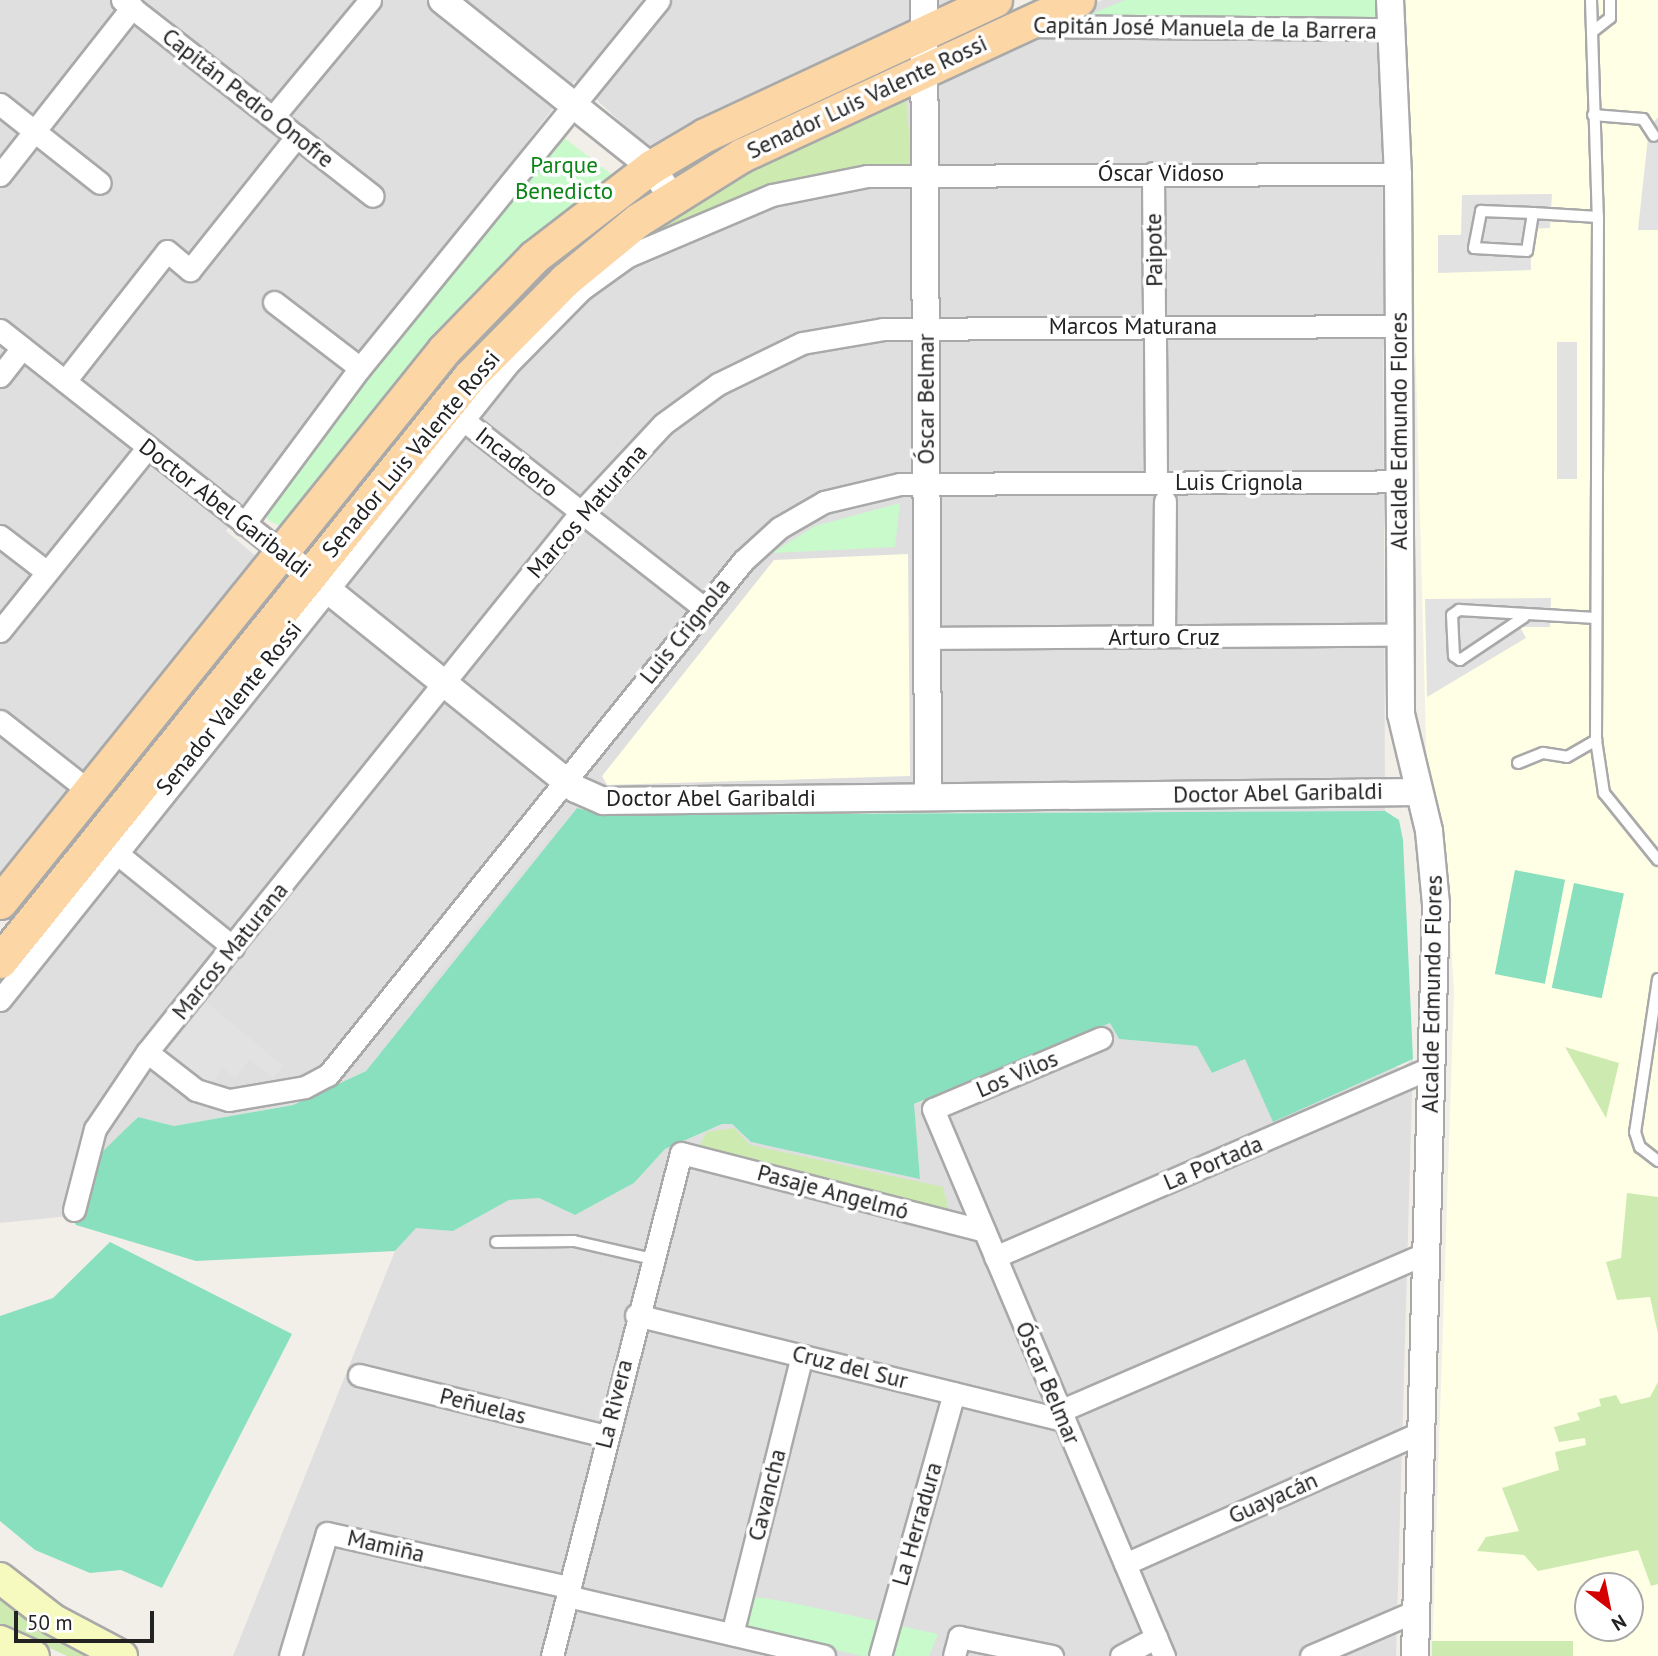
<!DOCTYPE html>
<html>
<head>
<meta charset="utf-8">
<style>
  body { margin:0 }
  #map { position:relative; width:1658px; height:1656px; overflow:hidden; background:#f2efe9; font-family:"PT Sans",sans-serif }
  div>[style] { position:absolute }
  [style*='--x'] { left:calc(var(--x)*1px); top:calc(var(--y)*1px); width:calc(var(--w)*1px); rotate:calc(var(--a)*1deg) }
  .residential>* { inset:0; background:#e0dfdf }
  .education>* { inset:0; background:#ffffe5 }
  .grass>* { inset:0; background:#cdebb0; transform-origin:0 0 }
  .park>* { inset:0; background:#c8facc }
  .pitch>* { inset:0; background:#88e0be; transform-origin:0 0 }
  .parking>* { inset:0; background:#e2e2e2; transform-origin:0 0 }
  .roads { filter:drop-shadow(2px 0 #a9a9a9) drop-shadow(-2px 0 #a9a9a9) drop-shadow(0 2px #a9a9a9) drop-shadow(0 -2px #a9a9a9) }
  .service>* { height:10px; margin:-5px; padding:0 5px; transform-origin:5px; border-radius:5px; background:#fff }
  .minor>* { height:21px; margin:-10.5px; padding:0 10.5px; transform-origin:10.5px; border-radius:10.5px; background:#fff }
  .tertiary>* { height:26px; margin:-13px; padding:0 13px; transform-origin:13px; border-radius:13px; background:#fff }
  .secondary>* { height:30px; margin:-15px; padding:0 15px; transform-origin:15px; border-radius:15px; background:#f7fabf }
  .primary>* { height:33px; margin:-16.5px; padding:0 16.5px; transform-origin:16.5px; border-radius:16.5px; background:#fcd6a4 }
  span { translate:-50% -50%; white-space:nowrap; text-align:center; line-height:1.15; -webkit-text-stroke:7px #fff; paint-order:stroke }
  .street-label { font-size:23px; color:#222 }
  .park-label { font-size:23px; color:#0c8416 }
  .north { position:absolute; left:1574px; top:1572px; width:70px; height:70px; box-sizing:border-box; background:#fff; border:2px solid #a7a7a7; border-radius:50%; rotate:148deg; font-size:19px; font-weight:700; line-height:28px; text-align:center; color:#222 }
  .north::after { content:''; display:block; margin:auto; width:24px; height:32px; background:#d40000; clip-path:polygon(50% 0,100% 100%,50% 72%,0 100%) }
  .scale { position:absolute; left:14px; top:1611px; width:140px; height:32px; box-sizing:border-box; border:4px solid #222; border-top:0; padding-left:9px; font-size:21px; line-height:24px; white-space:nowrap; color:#222; -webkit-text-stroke:5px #fff; paint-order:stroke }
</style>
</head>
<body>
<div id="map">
  <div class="residential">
    <div style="clip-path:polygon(0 0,969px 0,651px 150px,575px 80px,226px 531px,258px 558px,0 878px)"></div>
    <div style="clip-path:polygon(1103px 0,1382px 0,1385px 811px,605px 815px,577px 808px,366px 1071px,293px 1105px,174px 1126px,137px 1117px,70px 1216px,0 1223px,0 975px,315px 585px,645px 222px,1017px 34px)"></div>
    <div style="clip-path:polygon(1110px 1022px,1119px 1039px,1197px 1046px,1245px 1059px,1402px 1067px,1413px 1059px,1396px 1656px,233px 1656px,395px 1251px,416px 1227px,453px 1231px,509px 1200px,539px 1198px,575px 1215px,634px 1183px,665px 1149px,722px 1124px,732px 1124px,751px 1142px,920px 1178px,913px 1105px)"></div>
  </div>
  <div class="education">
    <div style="clip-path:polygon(evenodd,1406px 0,1658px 0,1658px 1656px,1432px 1656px,1454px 992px,1444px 827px,1427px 776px,1406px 0,1588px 1586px,1630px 1586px,1630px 1628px,1588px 1628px,1588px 1586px)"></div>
    <div style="clip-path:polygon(908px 554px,910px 776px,607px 785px,602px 776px,774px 560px)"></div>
  </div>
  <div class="grass">
    <div style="clip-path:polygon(905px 89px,912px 163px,767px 191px,636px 245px,623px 241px,725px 178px)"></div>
    <div style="left:261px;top:590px;width:19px;height:417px;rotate:36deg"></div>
    <div style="clip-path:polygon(1565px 1047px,1619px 1063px,1606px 1118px)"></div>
    <div style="clip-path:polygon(734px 1128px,750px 1145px,943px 1187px,951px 1219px,698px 1148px,707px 1132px)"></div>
    <div style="clip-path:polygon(1627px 1193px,1658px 1197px,1658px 1334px,1650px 1297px,1617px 1300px,1606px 1262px,1621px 1258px)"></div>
    <div style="clip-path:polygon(1658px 1382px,1658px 1584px,1651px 1586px,1638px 1550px,1538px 1571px,1524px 1555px,1477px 1551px,1486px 1537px,1519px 1531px,1502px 1488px,1559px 1470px,1555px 1452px,1586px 1445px,1585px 1438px,1559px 1442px,1554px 1427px,1580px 1420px,1577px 1413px,1601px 1406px,1599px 1399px,1616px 1395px,1621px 1404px,1650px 1397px)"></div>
    <div style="clip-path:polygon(0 1585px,116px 1656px,67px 1656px,0 1625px)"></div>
    <div style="left:1432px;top:1641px;width:141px;height:15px"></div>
  </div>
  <div class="park">
    <div style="clip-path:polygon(1125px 0,1376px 0,1377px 21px,1071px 23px)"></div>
    <div style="clip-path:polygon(558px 133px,611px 174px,609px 182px,465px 317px,281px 526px,269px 521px,261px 509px)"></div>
    <div style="clip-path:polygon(900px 503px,895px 547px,772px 553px,815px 526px)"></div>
    <div style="clip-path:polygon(748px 1596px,788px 1602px,938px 1634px,929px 1656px,862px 1656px,730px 1625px)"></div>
  </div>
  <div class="pitch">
    <div style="clip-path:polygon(577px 808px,605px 815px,1385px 811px,1399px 820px,1403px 840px,1413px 1059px,1273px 1122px,1245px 1059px,1212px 1073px,1197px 1046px,1119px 1039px,1110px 1023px,914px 1104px,920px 1179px,751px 1142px,732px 1124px,722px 1124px,665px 1149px,634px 1183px,575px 1215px,539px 1198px,509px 1200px,453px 1231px,416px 1228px,395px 1251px,196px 1261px,76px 1225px,70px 1216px,100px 1154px,138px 1117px,174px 1126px,293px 1105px,366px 1071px)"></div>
    <div style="left:1515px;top:870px;width:51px;height:106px;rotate:11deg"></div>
    <div style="left:1574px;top:883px;width:51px;height:107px;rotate:12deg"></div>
    <div style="clip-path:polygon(110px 1242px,292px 1334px,162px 1588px,121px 1570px,90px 1573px,35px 1550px,0 1521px,0 1316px,53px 1298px)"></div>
  </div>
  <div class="parking">
    <div style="clip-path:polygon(1658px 117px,1658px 230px,1638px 230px,1649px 128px)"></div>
    <div style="clip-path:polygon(1552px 194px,1550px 228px,1530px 229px,1531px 270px,1438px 273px,1438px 235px,1461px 235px,1462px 195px)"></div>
    <div style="left:1557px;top:342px;width:20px;height:137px"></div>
    <div style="clip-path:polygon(1551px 598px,1550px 627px,1520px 627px,1526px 638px,1427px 697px,1425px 599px)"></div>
    <div style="clip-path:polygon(542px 826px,552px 835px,413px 1007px,394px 1006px)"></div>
    <div style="clip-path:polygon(206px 1002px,283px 1066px,273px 1078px,250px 1059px,235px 1078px,223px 1068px,207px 1088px,164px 1053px)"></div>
  </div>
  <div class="roads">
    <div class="service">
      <div style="--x:1591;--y:0;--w:217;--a:88.2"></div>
      <div style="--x:1598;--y:217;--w:523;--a:90.22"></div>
      <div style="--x:1596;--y:740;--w:54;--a:81.4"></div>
      <div style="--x:1604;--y:793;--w:86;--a:51.1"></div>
      <div style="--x:1592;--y:32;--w:23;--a:-38"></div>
      <div style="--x:1610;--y:18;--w:18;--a:-90"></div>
      <div style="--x:1593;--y:115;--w:50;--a:4.6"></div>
      <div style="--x:1643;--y:119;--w:20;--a:57"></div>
      <div style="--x:1533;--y:213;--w:38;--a:99"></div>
      <div style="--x:1527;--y:251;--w:53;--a:-176.8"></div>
      <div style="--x:1474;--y:248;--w:38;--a:-79"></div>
      <div style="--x:1481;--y:211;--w:52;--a:2.2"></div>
      <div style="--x:1533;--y:213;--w:65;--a:3.5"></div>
      <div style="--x:1524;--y:617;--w:77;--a:146.1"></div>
      <div style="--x:1460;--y:660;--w:7;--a:-146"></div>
      <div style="--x:1454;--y:656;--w:41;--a:-92.8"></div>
      <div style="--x:1452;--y:615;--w:9;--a:-36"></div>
      <div style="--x:1459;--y:610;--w:137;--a:3.3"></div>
      <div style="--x:1518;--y:763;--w:27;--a:-22"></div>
      <div style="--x:1543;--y:753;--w:24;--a:9"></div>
      <div style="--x:1567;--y:757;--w:34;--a:-30"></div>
      <div style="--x:1658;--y:979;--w:155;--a:98.5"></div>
      <div style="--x:1635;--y:1132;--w:16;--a:72"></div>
      <div style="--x:1640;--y:1147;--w:23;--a:38"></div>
      <div style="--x:496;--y:1242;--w:78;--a:-0.7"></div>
      <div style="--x:574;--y:1241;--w:80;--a:13"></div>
    </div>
    <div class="minor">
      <div style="--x:122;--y:0;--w:318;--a:38"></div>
      <div style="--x:1031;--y:26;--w:359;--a:0.5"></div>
      <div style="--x:0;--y:104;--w:127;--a:38.3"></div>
      <div style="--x:273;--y:117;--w:152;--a:-50.3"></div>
      <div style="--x:1153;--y:173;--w:153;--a:89.6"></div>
      <div style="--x:0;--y:175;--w:214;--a:-51.8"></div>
      <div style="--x:274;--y:302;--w:108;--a:37.5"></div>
      <div style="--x:0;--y:330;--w:360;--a:38.3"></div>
      <div style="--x:1155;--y:337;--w:145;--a:89.6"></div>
      <div style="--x:0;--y:376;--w:36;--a:-52"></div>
      <div style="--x:65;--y:381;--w:165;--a:-51.9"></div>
      <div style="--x:167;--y:251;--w:30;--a:40"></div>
      <div style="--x:190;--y:270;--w:171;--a:-51.4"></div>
      <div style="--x:462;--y:419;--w:307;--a:38"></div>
      <div style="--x:244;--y:524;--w:194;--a:-53.4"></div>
      <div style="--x:360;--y:368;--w:474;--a:-50.9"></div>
      <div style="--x:0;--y:536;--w:59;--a:37.5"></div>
      <div style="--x:0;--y:631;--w:236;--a:-51.2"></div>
      <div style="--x:1164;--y:636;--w:135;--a:-89.6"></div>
      <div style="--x:927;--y:638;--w:473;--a:-0.4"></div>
      <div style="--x:0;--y:721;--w:113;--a:38.2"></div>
      <div style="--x:114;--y:851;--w:153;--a:38.9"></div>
      <div style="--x:0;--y:1000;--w:814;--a:-51.38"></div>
      <div style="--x:508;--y:364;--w:105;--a:-45.4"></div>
      <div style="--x:582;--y:289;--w:57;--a:-35.7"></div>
      <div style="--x:628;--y:256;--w:156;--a:-23"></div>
      <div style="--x:772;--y:195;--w:97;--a:-11.3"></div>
      <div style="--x:867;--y:176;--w:531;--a:-0.22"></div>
      <div style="--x:1101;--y:1038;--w:182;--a:157.1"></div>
      <div style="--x:933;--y:1109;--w:594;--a:67.11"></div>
      <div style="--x:147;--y:1052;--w:62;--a:37.8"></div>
      <div style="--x:196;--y:1090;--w:34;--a:17"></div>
      <div style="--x:229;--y:1100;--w:77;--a:-9.7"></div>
      <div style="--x:305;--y:1087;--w:26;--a:-28"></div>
      <div style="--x:328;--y:1075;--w:661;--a:-51.08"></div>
      <div style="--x:743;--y:561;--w:49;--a:-42.5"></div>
      <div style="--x:779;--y:528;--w:52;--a:-30"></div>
      <div style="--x:824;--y:502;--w:78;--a:-13.3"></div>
      <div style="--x:900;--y:484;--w:499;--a:-0.3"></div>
      <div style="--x:74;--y:1210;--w:84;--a:-75.5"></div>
      <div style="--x:95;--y:1129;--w:93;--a:-56"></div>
      <div style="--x:147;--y:1052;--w:693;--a:-51.21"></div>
      <div style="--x:581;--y:512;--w:120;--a:-47"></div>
      <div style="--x:663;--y:424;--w:68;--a:-36"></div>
      <div style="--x:718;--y:384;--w:93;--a:-26"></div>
      <div style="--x:802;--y:343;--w:82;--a:-9.8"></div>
      <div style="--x:883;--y:329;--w:516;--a:-0.33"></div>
      <div style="--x:995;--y:1257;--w:474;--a:-23.5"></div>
      <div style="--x:636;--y:1315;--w:441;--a:13.8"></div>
      <div style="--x:359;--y:1375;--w:254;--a:13.9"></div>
      <div style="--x:1060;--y:1411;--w:399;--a:-23.3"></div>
      <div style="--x:1125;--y:1564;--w:324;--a:-24"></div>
      <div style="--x:567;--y:1596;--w:264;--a:13.1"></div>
      <div style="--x:732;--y:1634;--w:287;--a:-75.9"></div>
      <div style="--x:290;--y:1656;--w:128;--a:-73.3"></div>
      <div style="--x:327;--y:1533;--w:248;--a:12.6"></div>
      <div style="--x:552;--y:1656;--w:519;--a:-75.62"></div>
      <div style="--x:681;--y:1153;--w:313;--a:14.4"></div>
      <div style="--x:880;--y:1656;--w:273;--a:-74.3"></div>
      <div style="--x:954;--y:1656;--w:20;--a:-75"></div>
      <div style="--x:959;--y:1637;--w:95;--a:11.5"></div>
      <div style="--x:1121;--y:1656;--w:40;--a:-28"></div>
      <div style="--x:1311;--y:1656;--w:114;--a:-23.2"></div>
    </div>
    <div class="tertiary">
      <div style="--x:442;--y:0;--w:268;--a:38.6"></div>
      <div style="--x:651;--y:167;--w:37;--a:55"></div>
      <div style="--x:924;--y:0;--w:797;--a:89.71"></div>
      <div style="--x:1390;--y:0;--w:174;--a:87.4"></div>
      <div style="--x:1398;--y:174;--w:540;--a:89.68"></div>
      <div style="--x:1401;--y:714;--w:120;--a:76.5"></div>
      <div style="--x:1429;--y:831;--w:73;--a:84.5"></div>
      <div style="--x:1436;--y:904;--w:752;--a:91.6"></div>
      <div style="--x:282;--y:553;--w:377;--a:38.8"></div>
      <div style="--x:576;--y:789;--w:30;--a:24"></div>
      <div style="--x:603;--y:801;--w:815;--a:-0.63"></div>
    </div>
    <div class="secondary">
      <div style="--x:0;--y:1578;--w:68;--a:37.9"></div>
      <div style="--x:54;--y:1620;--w:77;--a:27.9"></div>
      <div style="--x:0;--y:1641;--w:37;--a:24"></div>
    </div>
    <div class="primary">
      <div style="--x:0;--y:902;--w:708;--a:-51.19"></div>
      <div style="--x:444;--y:350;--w:129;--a:-45.9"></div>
      <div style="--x:534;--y:257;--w:148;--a:-37.6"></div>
      <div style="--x:651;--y:167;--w:63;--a:-30.7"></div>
      <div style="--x:705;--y:135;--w:320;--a:-25"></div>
      <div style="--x:0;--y:961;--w:750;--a:-51.22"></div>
      <div style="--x:470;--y:376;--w:135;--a:-45.3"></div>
      <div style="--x:565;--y:280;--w:94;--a:-39.4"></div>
      <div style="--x:638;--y:220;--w:123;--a:-32"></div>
      <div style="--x:742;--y:155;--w:370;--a:-24.8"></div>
    </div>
  </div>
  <div class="street-label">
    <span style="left:1205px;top:28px;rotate:1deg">Capitán José Manuela de la Barrera</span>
    <span style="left:867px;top:97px;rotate:-25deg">Senador Luis Valente Rossi</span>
    <span style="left:248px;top:98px;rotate:38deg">Capitán Pedro Onofre</span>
    <span style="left:1161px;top:173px">Óscar Vidoso</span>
    <span style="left:1154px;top:250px;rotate:-91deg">Paipote</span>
    <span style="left:1133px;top:326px">Marcos Maturana</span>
    <span style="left:926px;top:399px;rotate:-90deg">Óscar Belmar</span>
    <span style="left:1399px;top:431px;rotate:-90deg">Alcalde Edmundo Flores</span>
    <span style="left:411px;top:454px;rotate:-50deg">Senador Luis Valente Rossi</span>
    <span style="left:517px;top:462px;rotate:38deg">Incadeoro</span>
    <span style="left:1239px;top:482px">Luis Crignola</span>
    <span style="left:225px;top:508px;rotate:38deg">Doctor Abel Garibaldi</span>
    <span style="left:587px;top:511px;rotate:-49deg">Marcos Maturana</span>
    <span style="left:685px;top:631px;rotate:-51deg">Luis Crignola</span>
    <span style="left:1164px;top:637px">Arturo Cruz</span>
    <span style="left:229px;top:708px;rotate:-51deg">Senador Valente Rossi</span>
    <span style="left:1278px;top:793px;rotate:-1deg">Doctor Abel Garibaldi</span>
    <span style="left:711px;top:798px">Doctor Abel Garibaldi</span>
    <span style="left:230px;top:951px;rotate:-51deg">Marcos Maturana</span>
    <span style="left:1432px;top:994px;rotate:-89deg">Alcalde Edmundo Flores</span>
    <span style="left:1017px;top:1074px;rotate:-23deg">Los Vilos</span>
    <span style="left:1213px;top:1163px;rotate:-23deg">La Portada</span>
    <span style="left:833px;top:1192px;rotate:15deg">Pasaje Angelmó</span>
    <span style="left:850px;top:1367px;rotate:14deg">Cruz del Sur</span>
    <span style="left:1048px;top:1383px;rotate:67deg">Óscar Belmar</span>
    <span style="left:614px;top:1404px;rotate:-76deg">La Rivera</span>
    <span style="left:483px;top:1406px;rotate:14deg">Peñuelas</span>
    <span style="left:767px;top:1495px;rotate:-76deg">Cavancha</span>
    <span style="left:1273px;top:1498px;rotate:-24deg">Guayacán</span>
    <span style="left:917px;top:1524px;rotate:-74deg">La Herradura</span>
    <span style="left:386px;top:1546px;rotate:13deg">Mamiña</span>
  </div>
  <div class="park-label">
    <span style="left:564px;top:178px">Parque<br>Benedicto</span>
  </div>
  <div class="north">N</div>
  <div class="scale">50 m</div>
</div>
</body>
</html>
